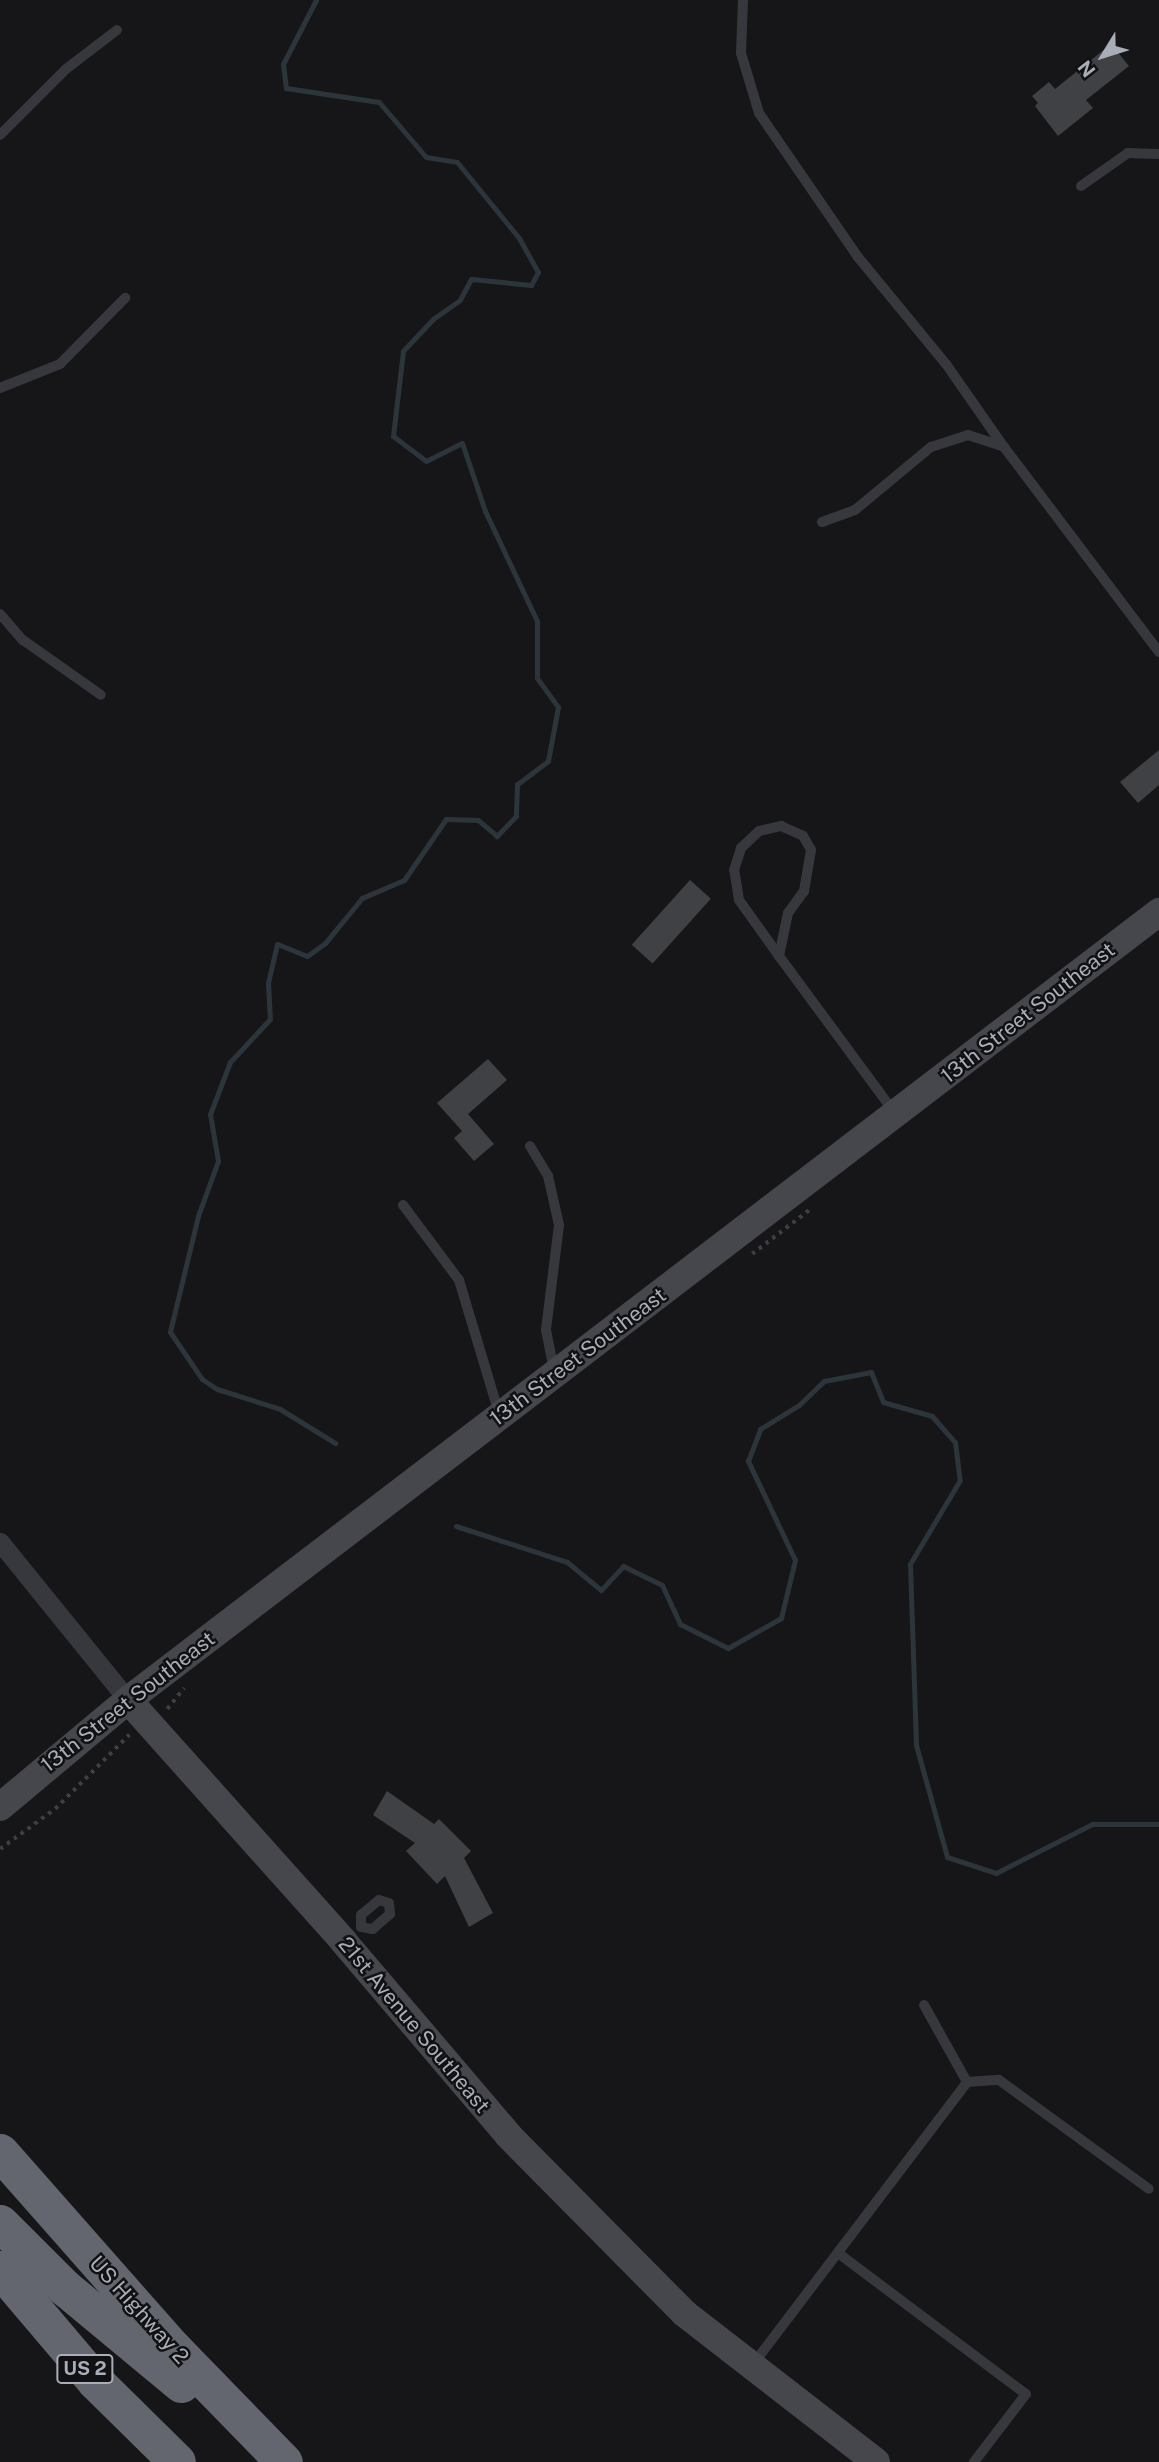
<!DOCTYPE html>
<html>
<head>
<meta charset="utf-8">
<style>
  body { margin:0 }
  #map { position:relative; width:1159px; height:2462px; overflow:hidden; background:#161618; font-family:"Public Sans",sans-serif }
  div>[style] { position:absolute }
  [style*='--x'] { left:calc(var(--x)*1px); top:calc(var(--y)*1px); width:calc(var(--w)*1px); rotate:calc(var(--a)*1deg) }
  .stream>* { height:5px; margin:-2.5px; padding:0 2.5px; transform-origin:2.5px; border-radius:2.5px; background:#2c353c }
  .building>* { inset:0; background:#404145; transform-origin:0 0 }
  .path>* { height:3.5px; margin-top:-1.75px; transform-origin:0; background:repeating-linear-gradient(90deg,#3d3f44 0 3.5px,transparent 0 8.5px) }
  .lane>* { height:10px; margin:-5px; padding:0 5px; transform-origin:5px; border-radius:5px; background:#37383d }
  .street>* { height:19px; margin:-9.5px; padding:0 9.5px; transform-origin:9.5px; border-radius:9.5px; background:#37383d }
  .secondary>* { height:28px; margin:-14px; padding:0 14px; transform-origin:14px; border-radius:14px; background:#45474d }
  .highway>* { height:37px; margin:-18.5px; padding:0 18.5px; transform-origin:18.5px; border-radius:18.5px; background:#63666e }
  span { translate:-50% -50%; white-space:nowrap; text-align:center; line-height:1.15; -webkit-text-stroke:5px #111113; paint-order:stroke }
  .shield-label span { padding:2px 5px; background:#111113; border:2px solid; border-radius:5px; -webkit-text-stroke-width:0 }
  .shield-label { font-size:19px; color:#a8adb8; font-weight:700 }
  .street-label { font-size:21px; color:#a8adb8 }
  .north { position:absolute; left:1068px; top:21px; width:70px; height:70px; -webkit-text-stroke:5px #111113; paint-order:stroke; rotate:232deg; font-size:19px; font-weight:700; line-height:28px; text-align:center; color:#a8adb8 }
  .north::after { content:''; display:block; margin:auto; width:24px; height:32px; background:#a8adb8; clip-path:polygon(50% 0,100% 100%,50% 72%,0 100%) }
</style>
</head>
<body>
<div id="map">
  <div class="stream">
    <div style="--x:316;--y:0;--w:72;--a:117.3"></div>
    <div style="--x:283;--y:64;--w:24;--a:83"></div>
    <div style="--x:286;--y:88;--w:94;--a:8.6"></div>
    <div style="--x:379;--y:102;--w:72;--a:49.5"></div>
    <div style="--x:426;--y:157;--w:31;--a:9"></div>
    <div style="--x:457;--y:162;--w:98;--a:50.8"></div>
    <div style="--x:519;--y:238;--w:39;--a:61"></div>
    <div style="--x:538;--y:272;--w:15;--a:118"></div>
    <div style="--x:531;--y:285;--w:60;--a:-174.3"></div>
    <div style="--x:471;--y:279;--w:24;--a:118"></div>
    <div style="--x:460;--y:300;--w:33;--a:145"></div>
    <div style="--x:433;--y:319;--w:44;--a:133.2"></div>
    <div style="--x:403;--y:351;--w:86;--a:96.7"></div>
    <div style="--x:393;--y:436;--w:41;--a:37.1"></div>
    <div style="--x:426;--y:461;--w:40;--a:-26.6"></div>
    <div style="--x:462;--y:443;--w:72;--a:71.3"></div>
    <div style="--x:485;--y:511;--w:122;--a:64.7"></div>
    <div style="--x:537;--y:621;--w:57;--a:90"></div>
    <div style="--x:537;--y:678;--w:36;--a:54"></div>
    <div style="--x:558;--y:707;--w:55;--a:100.5"></div>
    <div style="--x:548;--y:761;--w:39;--a:143"></div>
    <div style="--x:517;--y:784;--w:32;--a:92"></div>
    <div style="--x:516;--y:816;--w:28;--a:134"></div>
    <div style="--x:497;--y:836;--w:25;--a:-140"></div>
    <div style="--x:478;--y:820;--w:32;--a:-178"></div>
    <div style="--x:446;--y:819;--w:74;--a:124.5"></div>
    <div style="--x:404;--y:880;--w:46;--a:156.8"></div>
    <div style="--x:362;--y:898;--w:58;--a:129.4"></div>
    <div style="--x:325;--y:943;--w:22;--a:144"></div>
    <div style="--x:307;--y:956;--w:32;--a:-158"></div>
    <div style="--x:277;--y:944;--w:40;--a:103"></div>
    <div style="--x:268;--y:983;--w:36;--a:87"></div>
    <div style="--x:270;--y:1019;--w:59;--a:132.9"></div>
    <div style="--x:230;--y:1062;--w:56;--a:111"></div>
    <div style="--x:210;--y:1114;--w:48;--a:80.3"></div>
    <div style="--x:218;--y:1161;--w:59;--a:110"></div>
    <div style="--x:198;--y:1216;--w:119;--a:103.6"></div>
    <div style="--x:170;--y:1332;--w:57;--a:55.8"></div>
    <div style="--x:202;--y:1379;--w:18;--a:34"></div>
    <div style="--x:217;--y:1389;--w:66;--a:17.6"></div>
    <div style="--x:280;--y:1409;--w:65;--a:31.7"></div>
    <div style="--x:456;--y:1526;--w:117;--a:18"></div>
    <div style="--x:567;--y:1562;--w:44;--a:39.5"></div>
    <div style="--x:601;--y:1590;--w:33;--a:-47"></div>
    <div style="--x:623;--y:1566;--w:43;--a:26"></div>
    <div style="--x:662;--y:1585;--w:43;--a:65.2"></div>
    <div style="--x:680;--y:1624;--w:54;--a:26.6"></div>
    <div style="--x:728;--y:1648;--w:61;--a:-29.5"></div>
    <div style="--x:781;--y:1618;--w:60;--a:-76.4"></div>
    <div style="--x:795;--y:1560;--w:110;--a:-115.4"></div>
    <div style="--x:748;--y:1461;--w:34;--a:-69"></div>
    <div style="--x:760;--y:1429;--w:46;--a:-31.6"></div>
    <div style="--x:799;--y:1405;--w:35;--a:-44"></div>
    <div style="--x:824;--y:1381;--w:48;--a:-10.8"></div>
    <div style="--x:871;--y:1372;--w:32;--a:68"></div>
    <div style="--x:883;--y:1402;--w:51;--a:15.9"></div>
    <div style="--x:932;--y:1416;--w:35;--a:49"></div>
    <div style="--x:955;--y:1442;--w:38;--a:83"></div>
    <div style="--x:960;--y:1480;--w:98;--a:120.8"></div>
    <div style="--x:910;--y:1564;--w:181;--a:88.1"></div>
    <div style="--x:916;--y:1745;--w:116;--a:74.5"></div>
    <div style="--x:947;--y:1857;--w:52;--a:18.1"></div>
    <div style="--x:996;--y:1873;--w:108;--a:-27"></div>
    <div style="--x:1092;--y:1824;--w:67;--a:0"></div>
  </div>
  <div class="building">
    <div style="clip-path:polygon(1111px 44px,1129px 66px,1086px 100px,1093px 108px,1058px 136px,1035px 106px,1038px 103px,1032px 96px,1049px 82px,1055px 89px)"></div>
    <div style="clip-path:polygon(1159px 750px,1159px 785px,1138px 803px,1120px 782px)"></div>
    <div style="left:690px;top:880px;width:28px;height:87px;rotate:42deg"></div>
    <div style="clip-path:polygon(488px 1059px,507px 1080px,468px 1114px,494px 1144px,474px 1161px,454px 1138px,462px 1131px,437px 1103px)"></div>
    <div style="clip-path:polygon(387px 1791px,434px 1824px,439px 1819px,471px 1851px,464px 1858px,493px 1913px,469px 1927px,445px 1876px,437px 1884px,406px 1851px,415px 1843px,373px 1815px)"></div>
  </div>
  <div class="path">
    <div style="--x:752;--y:1254;--w:76;--a:-37.5"></div>
    <div style="--x:167;--y:1709;--w:27;--a:-51"></div>
    <div style="--x:0;--y:1849;--w:68;--a:-36"></div>
    <div style="--x:55;--y:1809;--w:105;--a:-45"></div>
  </div>
  <div class="lane">
    <div style="--x:743;--y:0;--w:53;--a:92.2"></div>
    <div style="--x:741;--y:53;--w:63;--a:73.3"></div>
    <div style="--x:759;--y:113;--w:175;--a:55.5"></div>
    <div style="--x:858;--y:257;--w:139;--a:50.6"></div>
    <div style="--x:946;--y:364;--w:101;--a:55.1"></div>
    <div style="--x:0;--y:135;--w:93;--a:-45"></div>
    <div style="--x:66;--y:69;--w:64;--a:-37.4"></div>
    <div style="--x:1081;--y:186;--w:57;--a:-35.1"></div>
    <div style="--x:1128;--y:153;--w:31;--a:2"></div>
    <div style="--x:0;--y:388;--w:65;--a:-21.8"></div>
    <div style="--x:60;--y:364;--w:93;--a:-45.4"></div>
    <div style="--x:822;--y:522;--w:35;--a:-20"></div>
    <div style="--x:855;--y:510;--w:99;--a:-39.7"></div>
    <div style="--x:931;--y:447;--w:39;--a:-18"></div>
    <div style="--x:968;--y:435;--w:38;--a:18"></div>
    <div style="--x:1004;--y:447;--w:257;--a:52.9"></div>
    <div style="--x:0;--y:614;--w:35;--a:49"></div>
    <div style="--x:23;--y:640;--w:95;--a:35.2"></div>
    <div style="--x:781;--y:826;--w:24;--a:24"></div>
    <div style="--x:803;--y:836;--w:16;--a:60"></div>
    <div style="--x:811;--y:850;--w:42;--a:99.7"></div>
    <div style="--x:804;--y:891;--w:27;--a:126"></div>
    <div style="--x:788;--y:913;--w:44;--a:101.8"></div>
    <div style="--x:779;--y:956;--w:69;--a:-125.5"></div>
    <div style="--x:739;--y:900;--w:30;--a:-99"></div>
    <div style="--x:734;--y:870;--w:23;--a:-72"></div>
    <div style="--x:741;--y:848;--w:25;--a:-43"></div>
    <div style="--x:759;--y:831;--w:23;--a:-13"></div>
    <div style="--x:779;--y:956;--w:194;--a:53.6"></div>
    <div style="--x:530;--y:1146;--w:35;--a:59"></div>
    <div style="--x:548;--y:1176;--w:50;--a:77.3"></div>
    <div style="--x:559;--y:1225;--w:106;--a:97.1"></div>
    <div style="--x:546;--y:1330;--w:41;--a:78.7"></div>
    <div style="--x:403;--y:1205;--w:94;--a:53.3"></div>
    <div style="--x:459;--y:1280;--w:139;--a:73.3"></div>
    <div style="--x:379;--y:1900;--w:10;--a:17"></div>
    <div style="--x:389;--y:1903;--w:11;--a:85"></div>
    <div style="--x:390;--y:1914;--w:23;--a:139"></div>
    <div style="--x:373;--y:1929;--w:12;--a:-171"></div>
    <div style="--x:361;--y:1927;--w:12;--a:-90"></div>
    <div style="--x:361;--y:1915;--w:23;--a:-40"></div>
    <div style="--x:924;--y:2005;--w:88;--a:60.8"></div>
    <div style="--x:838;--y:2253;--w:235;--a:36.9"></div>
    <div style="--x:1026;--y:2394;--w:86;--a:127.4"></div>
    <div style="--x:754;--y:2363;--w:353;--a:-52.8"></div>
    <div style="--x:967;--y:2082;--w:32;--a:-4"></div>
    <div style="--x:999;--y:2080;--w:185;--a:36"></div>
  </div>
  <div class="street">
    <div style="--x:0;--y:1542;--w:203;--a:51"></div>
  </div>
  <div class="secondary">
    <div style="--x:128;--y:1700;--w:324;--a:48.2"></div>
    <div style="--x:344;--y:1942;--w:253;--a:49.6"></div>
    <div style="--x:508;--y:2135;--w:250;--a:45.3"></div>
    <div style="--x:684;--y:2313;--w:243;--a:37.8"></div>
    <div style="--x:0;--y:1807;--w:167;--a:-39.9"></div>
    <div style="--x:128;--y:1700;--w:1298;--a:-37.39"></div>
  </div>
  <div class="highway">
    <div style="--x:0;--y:2152;--w:261;--a:48.6"></div>
    <div style="--x:173;--y:2348;--w:159;--a:45.8"></div>
    <div style="--x:0;--y:2223;--w:91;--a:45"></div>
    <div style="--x:64;--y:2287;--w:152;--a:39.7"></div>
    <div style="--x:0;--y:2269;--w:147;--a:49.7"></div>
    <div style="--x:95;--y:2381;--w:115;--a:44.6"></div>
  </div>
  <div class="shield-label">
    <span style="left:85px;top:2369px">US 2</span>
  </div>
  <div class="street-label">
    <span style="left:1028px;top:1013px;rotate:-38deg">13th Street Southeast</span>
    <span style="left:578px;top:1357px;rotate:-37deg">13th Street Southeast</span>
    <span style="left:128px;top:1702px;rotate:-38deg">13th Street Southeast</span>
    <span style="left:414px;top:2025px;rotate:50deg">21st Avenue Southeast</span>
    <span style="left:139px;top:2310px;rotate:48deg">US Highway 2</span>
  </div>
  <div class="north">N</div>
</div>
</body>
</html>
